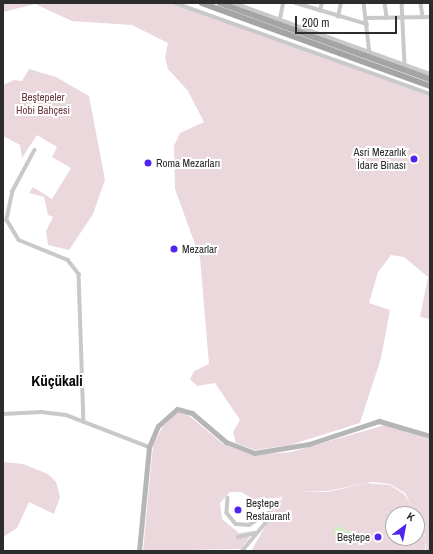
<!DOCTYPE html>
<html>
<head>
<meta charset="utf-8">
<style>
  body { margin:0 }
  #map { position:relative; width:433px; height:554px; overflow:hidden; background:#fff; font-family:"Archivo Narrow",sans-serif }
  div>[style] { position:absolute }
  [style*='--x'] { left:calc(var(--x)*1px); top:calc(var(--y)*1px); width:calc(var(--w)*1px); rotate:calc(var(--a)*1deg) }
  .green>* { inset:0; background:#ebd8dd }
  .water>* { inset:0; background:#d0ecc3 }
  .street>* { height:3.5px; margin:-1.75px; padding:0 1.75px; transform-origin:1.75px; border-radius:1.75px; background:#c9c9c9 }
  .secondary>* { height:5px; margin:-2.5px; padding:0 2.5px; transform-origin:2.5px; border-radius:2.5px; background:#b6b6b6 }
  .primary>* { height:5.5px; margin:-2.75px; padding:0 2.75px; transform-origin:2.75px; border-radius:2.75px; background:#a4a4a4 }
  .dots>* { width:11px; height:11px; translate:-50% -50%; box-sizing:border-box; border:2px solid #fff; border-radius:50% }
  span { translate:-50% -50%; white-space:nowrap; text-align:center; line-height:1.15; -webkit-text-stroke:4px #fff; paint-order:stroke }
  .park-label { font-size:11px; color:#6a3841 }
  .poi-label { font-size:11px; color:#2c2c2c }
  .right { translate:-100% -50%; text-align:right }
  .left { translate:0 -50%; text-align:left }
  .district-label { font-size:15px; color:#000; font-weight:700 }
  .frame { position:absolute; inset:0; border:4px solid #2c2c2c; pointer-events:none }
  .north { position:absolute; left:385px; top:506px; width:40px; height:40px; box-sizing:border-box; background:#fff; border:1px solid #ababab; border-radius:50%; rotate:32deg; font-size:11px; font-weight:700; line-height:16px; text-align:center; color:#2c2c2c }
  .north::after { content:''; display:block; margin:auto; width:14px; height:18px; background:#5124ed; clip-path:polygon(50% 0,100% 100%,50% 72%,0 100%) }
  .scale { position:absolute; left:295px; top:16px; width:102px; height:18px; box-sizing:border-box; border:2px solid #2c2c2c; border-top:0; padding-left:5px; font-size:12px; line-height:14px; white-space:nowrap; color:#2c2c2c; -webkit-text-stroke:3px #fff; paint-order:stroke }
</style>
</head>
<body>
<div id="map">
  <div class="green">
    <div style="clip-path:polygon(3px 3px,174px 3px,430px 95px,430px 319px,420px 317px,428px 277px,404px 257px,391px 255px,378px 272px,369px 303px,390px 310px,381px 358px,360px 423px,290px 445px,255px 450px,236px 443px,233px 432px,240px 420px,215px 383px,197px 386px,190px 379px,194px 371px,209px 364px,200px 258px,175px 189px,174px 146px,180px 133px,204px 122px,188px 91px,168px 69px,165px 58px,168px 43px,132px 25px,72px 21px,35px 4px,3px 12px)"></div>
    <div style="clip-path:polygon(29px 69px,56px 77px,89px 96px,105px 180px,93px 214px,69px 250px,48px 245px,46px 231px,53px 217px,48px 215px,44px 197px,29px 193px,33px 187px,52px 199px,71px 168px,52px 157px,57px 147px,37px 135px,22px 158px,20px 145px,3px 136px,3px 85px,14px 80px,22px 81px)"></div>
    <div style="clip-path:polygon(177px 412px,187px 414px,223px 444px,254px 455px,291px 452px,385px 425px,430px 439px,430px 551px,426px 551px,424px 531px,405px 493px,390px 484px,371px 482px,328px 491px,300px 491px,278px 498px,253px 499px,241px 492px,230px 492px,220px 503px,222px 519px,239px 533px,254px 531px,241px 549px,143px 551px,153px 445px,163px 426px)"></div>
    <div style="clip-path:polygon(3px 462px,23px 464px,48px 474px,56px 482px,60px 497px,54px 514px,29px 502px,17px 528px,3px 537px)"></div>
    <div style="clip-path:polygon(366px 483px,390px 485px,404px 494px,417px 514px,393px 514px,393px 538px,417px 538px,417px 515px,425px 538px,425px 551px,251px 551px,283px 496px,300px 491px,328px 492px)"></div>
  </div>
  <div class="water">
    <div style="clip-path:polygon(337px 526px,350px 532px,344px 545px,333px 533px)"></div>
  </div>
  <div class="street">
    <div style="--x:175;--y:3;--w:271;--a:19.6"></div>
    <div style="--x:234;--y:3;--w:208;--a:19.9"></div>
    <div style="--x:296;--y:3;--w:74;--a:16.5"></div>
    <div style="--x:364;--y:3;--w:51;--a:83.3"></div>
    <div style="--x:385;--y:3;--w:15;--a:82"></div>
    <div style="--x:402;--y:3;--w:62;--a:87.2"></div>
    <div style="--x:421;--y:3;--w:14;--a:82"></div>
    <div style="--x:320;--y:11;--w:8;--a:-76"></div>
    <div style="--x:338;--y:17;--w:14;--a:-78"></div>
    <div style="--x:366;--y:18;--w:64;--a:-0.9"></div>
    <div style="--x:280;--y:19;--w:16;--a:-79"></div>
    <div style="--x:35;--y:150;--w:47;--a:118.2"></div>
    <div style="--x:13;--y:191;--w:30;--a:102"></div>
    <div style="--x:7;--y:220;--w:23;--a:59"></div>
    <div style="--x:19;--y:240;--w:53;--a:22.2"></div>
    <div style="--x:68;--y:260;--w:18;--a:52"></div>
    <div style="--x:79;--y:274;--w:148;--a:88.1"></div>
    <div style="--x:3;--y:414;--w:38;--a:-3"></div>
    <div style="--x:41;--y:412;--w:25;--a:7"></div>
    <div style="--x:66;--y:415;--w:89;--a:21.1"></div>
    <div style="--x:228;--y:498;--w:15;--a:94"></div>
    <div style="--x:227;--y:513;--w:14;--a:51"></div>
    <div style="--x:236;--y:524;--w:13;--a:4"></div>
    <div style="--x:249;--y:525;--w:26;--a:-32"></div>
    <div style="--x:238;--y:537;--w:18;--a:-13"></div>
    <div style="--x:242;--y:551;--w:35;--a:-50"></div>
    <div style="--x:265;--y:524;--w:24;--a:-66"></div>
  </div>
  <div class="secondary">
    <div style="--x:139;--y:551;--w:104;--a:-84.5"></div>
    <div style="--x:149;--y:447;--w:23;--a:-67"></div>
    <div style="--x:158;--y:426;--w:25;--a:-42"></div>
    <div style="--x:177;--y:409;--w:16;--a:15"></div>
    <div style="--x:192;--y:413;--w:45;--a:40.5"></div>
    <div style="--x:226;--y:442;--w:30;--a:21"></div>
    <div style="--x:254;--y:453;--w:56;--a:-9.3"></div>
    <div style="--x:309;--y:444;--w:74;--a:-18.2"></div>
    <div style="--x:379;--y:421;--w:53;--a:16.4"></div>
  </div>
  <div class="primary">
    <div style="--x:202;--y:3;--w:243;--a:20"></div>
    <div style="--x:220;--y:3;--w:223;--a:19.9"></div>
  </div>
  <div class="dots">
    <div style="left:414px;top:159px;background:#5124ed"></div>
    <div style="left:148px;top:163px;background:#5124ed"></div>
    <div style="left:174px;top:249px;background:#5124ed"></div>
    <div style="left:238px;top:510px;background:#5124ed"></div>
    <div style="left:378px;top:537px;background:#5124ed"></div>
  </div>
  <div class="park-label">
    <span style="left:43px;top:104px">Beştepeler<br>Hobi Bahçesi</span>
  </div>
  <div class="poi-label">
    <span class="right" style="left:406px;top:159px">Asri Mezarlık<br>İdare Binası</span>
    <span class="left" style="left:156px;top:163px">Roma Mezarları</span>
    <span class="left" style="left:182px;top:249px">Mezarlar</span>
    <span class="left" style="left:246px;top:510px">Beştepe<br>Restaurant</span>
    <span class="right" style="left:370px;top:537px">Beştepe</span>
  </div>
  <div class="district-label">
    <span style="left:57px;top:381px">Küçükali</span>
  </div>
  <div class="frame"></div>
  <div class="north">K</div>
  <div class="scale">200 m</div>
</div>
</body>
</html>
